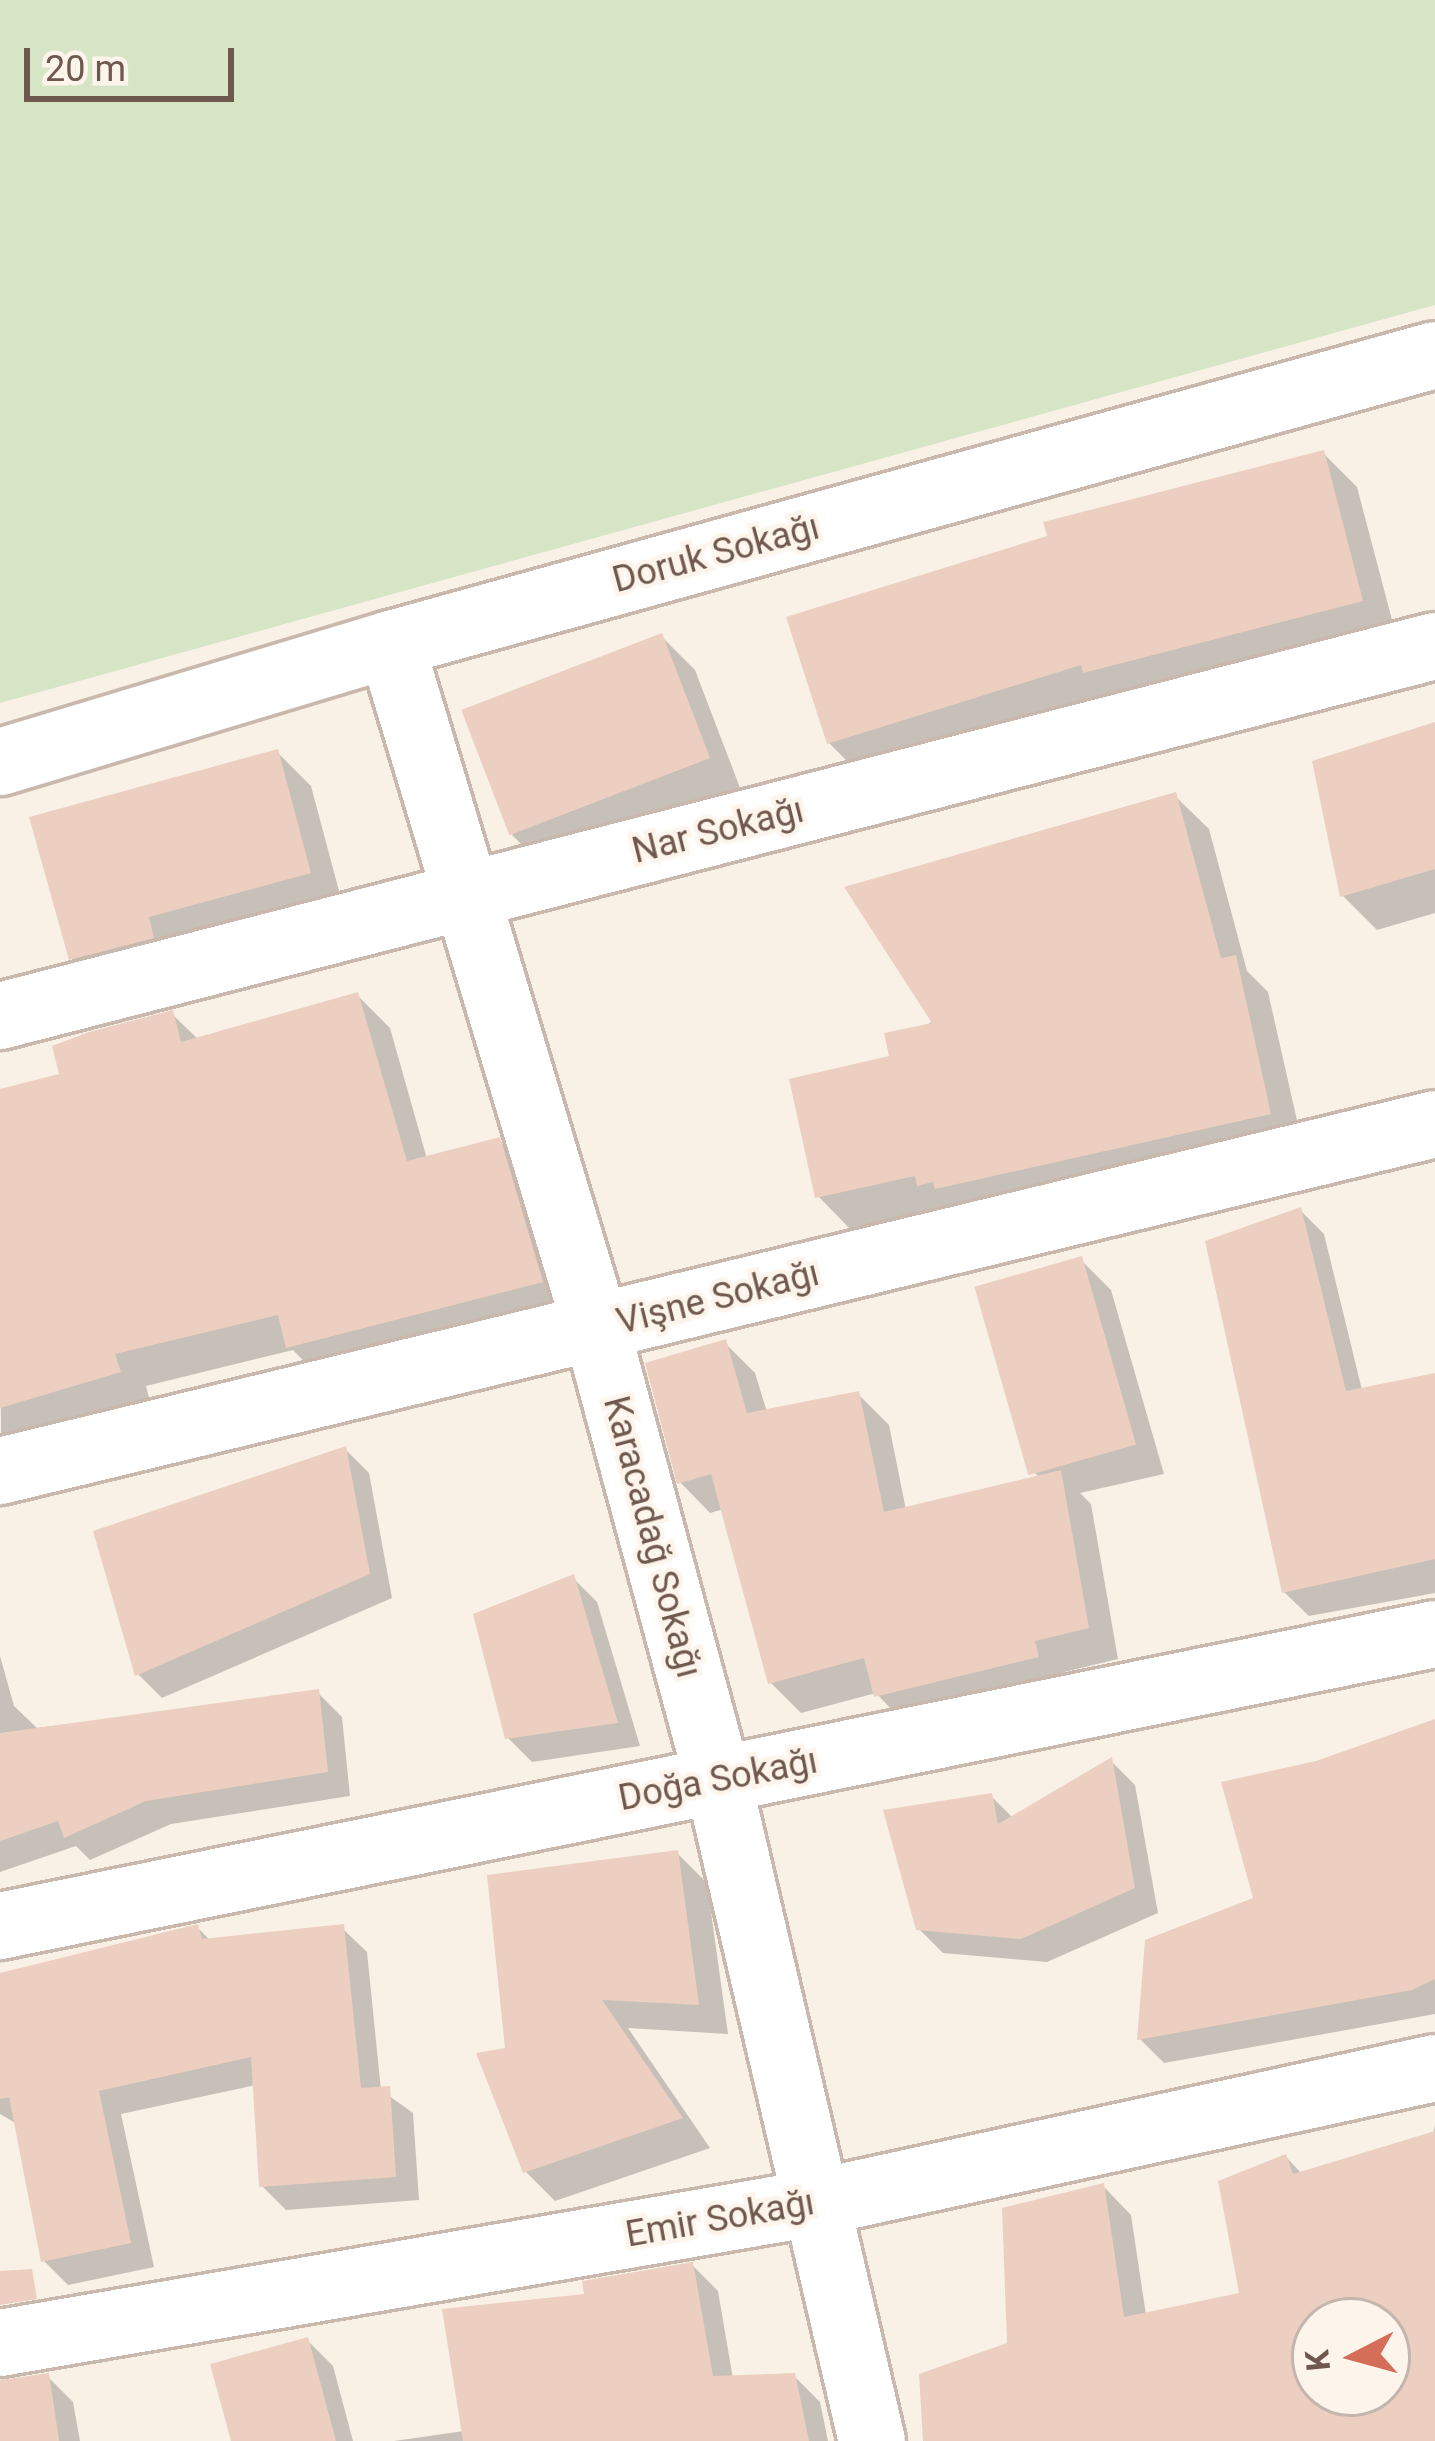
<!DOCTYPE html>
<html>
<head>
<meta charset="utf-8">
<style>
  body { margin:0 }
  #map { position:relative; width:1435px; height:2441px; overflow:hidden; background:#f9f1e6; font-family:Roboto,sans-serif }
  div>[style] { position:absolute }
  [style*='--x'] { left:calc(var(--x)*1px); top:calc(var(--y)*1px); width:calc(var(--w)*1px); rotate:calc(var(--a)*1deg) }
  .green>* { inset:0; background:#d5e5c6 }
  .shadow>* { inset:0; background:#0003 }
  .building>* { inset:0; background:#eccfc1; transform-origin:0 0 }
  .roads { filter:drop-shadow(3px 0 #c9b8ad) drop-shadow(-3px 0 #c9b8ad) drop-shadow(0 3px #c9b8ad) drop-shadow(0 -3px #c9b8ad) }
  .minor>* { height:66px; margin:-33px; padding:0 33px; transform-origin:33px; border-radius:33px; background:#fff }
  span { translate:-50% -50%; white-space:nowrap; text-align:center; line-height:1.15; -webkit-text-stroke:9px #fdf5ec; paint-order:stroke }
  .street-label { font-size:36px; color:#6f584e }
  .north { position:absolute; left:1291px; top:2297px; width:120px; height:120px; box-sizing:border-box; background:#fdf5ec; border:3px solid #c4b6ad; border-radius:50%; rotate:264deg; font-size:33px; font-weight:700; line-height:48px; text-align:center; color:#6f584e }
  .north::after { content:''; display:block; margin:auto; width:42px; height:54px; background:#d56e59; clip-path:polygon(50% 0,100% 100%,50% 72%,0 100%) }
  .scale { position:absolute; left:24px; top:48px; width:210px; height:54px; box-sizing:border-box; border:6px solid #6f584e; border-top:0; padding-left:15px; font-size:36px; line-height:42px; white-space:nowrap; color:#6f584e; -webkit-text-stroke:9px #fdf5ec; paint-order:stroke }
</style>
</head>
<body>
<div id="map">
  <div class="green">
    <div style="clip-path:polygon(0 0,1435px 0,1435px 305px,0 703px)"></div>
  </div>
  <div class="shadow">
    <div style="clip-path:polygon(1323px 453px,1357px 487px,1396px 635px,863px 777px,829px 743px)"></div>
    <div style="clip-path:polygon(661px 636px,695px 670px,742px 793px,546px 869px,512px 835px)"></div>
    <div style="clip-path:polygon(1435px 725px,1435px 913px,1377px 930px,1343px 896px)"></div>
    <div style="clip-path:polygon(277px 752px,311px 786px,343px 906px,106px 992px,72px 958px)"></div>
    <div style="clip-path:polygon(1175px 796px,1209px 829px,1247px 971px,1268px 992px,1303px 1147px,851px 1230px,818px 1196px,892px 1058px)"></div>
    <div style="clip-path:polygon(358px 996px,390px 1028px,427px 1159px,499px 1140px,531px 1172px,574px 1314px,321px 1379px,293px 1350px,146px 1386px,151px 1405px,1px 1449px,0 1092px,63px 1076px,172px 1014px,199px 1040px)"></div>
    <div style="clip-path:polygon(1300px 1210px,1324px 1234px,1362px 1390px,1435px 1376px,1435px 1593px,1309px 1616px,1284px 1592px)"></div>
    <div style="clip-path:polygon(1081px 1260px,1111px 1290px,1164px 1474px,1080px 1493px,1091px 1504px,1118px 1659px,1064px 1672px,1068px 1687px,907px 1726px,876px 1693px,801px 1713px,770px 1682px,724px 1509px,710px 1513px,680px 1482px,725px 1343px,755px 1373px,767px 1412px,858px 1394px,889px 1425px,906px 1510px,1040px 1478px,1029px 1467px)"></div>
    <div style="clip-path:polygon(345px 1449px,369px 1473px,392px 1598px,162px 1698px,138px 1674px)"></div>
    <div style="clip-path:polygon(573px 1578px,597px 1602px,640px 1746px,532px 1762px,508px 1738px)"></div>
    <div style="clip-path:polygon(0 1656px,14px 1706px,37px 1728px,318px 1693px,342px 1717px,350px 1796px,171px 1824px,90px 1860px,76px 1846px,0 1872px)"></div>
    <div style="clip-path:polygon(1435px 1723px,1435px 2014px,1164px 2063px,1140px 2039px,1257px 1900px,1317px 1764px)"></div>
    <div style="clip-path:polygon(1111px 1761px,1135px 1785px,1158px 1913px,1047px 1962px,943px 1953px,919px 1929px,991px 1796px,1013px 1818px)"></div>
    <div style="clip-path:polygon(677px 1853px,707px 1883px,728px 2034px,628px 2028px,710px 2148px,555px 2201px,525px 2171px,508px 2050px)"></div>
    <div style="clip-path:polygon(197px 1927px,211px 1941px,342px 1928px,367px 1952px,381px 2090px,413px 2113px,419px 2200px,286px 2210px,262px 2186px,256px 2085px,121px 2114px,154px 2267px,68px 2285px,44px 2261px,17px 2124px,0 2114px,0 1976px)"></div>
    <div style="clip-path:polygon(evenodd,1435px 2125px,1435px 2441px,926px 2441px,1010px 2345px,1103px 2186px,1131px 2215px,1146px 2315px,1242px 2296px,1286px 2157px,1302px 2174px,1433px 2135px,1435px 2125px,1315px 2321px,1387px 2321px,1387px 2393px,1315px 2393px,1315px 2321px)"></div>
    <div style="clip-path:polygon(692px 2265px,718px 2291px,733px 2379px,794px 2376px,820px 2402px,828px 2441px,394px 2441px,464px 2431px,588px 2297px)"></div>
    <div style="clip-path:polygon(307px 2340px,333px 2366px,353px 2441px,234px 2441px)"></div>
    <div style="clip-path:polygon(47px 2376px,73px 2402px,80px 2441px,0 2441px,0 2383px)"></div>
  </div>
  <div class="building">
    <div style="clip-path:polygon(1324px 450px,1363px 601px,1083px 673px,1081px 665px,827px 744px,786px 617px,1047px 536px,1043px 522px)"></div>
    <div style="left:662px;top:633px;width:134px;height:215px;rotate:69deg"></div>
    <div style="clip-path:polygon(1435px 722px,1435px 869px,1340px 897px,1312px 761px)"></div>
    <div style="clip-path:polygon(278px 749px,311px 873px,149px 917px,154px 938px,69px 960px,29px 817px)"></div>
    <div style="clip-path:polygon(1176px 792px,1221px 958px,1236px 955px,1271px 1114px,935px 1189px,933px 1182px,917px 1186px,915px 1176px,815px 1198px,789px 1079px,889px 1056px,884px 1033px,932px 1023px,844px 887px)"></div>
    <div style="clip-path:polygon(358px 992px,407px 1161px,500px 1137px,543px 1282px,286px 1348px,278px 1315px,115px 1354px,121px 1372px,0 1408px,0 1089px,59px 1074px,52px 1046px,89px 1032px,173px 1010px,181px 1042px)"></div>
    <div style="clip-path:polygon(1301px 1207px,1346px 1391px,1435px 1373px,1435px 1559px,1282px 1593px,1205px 1241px)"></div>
    <div style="left:1082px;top:1256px;width:196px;height:112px;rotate:74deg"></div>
    <div style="clip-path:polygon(726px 1339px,747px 1413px,859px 1391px,884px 1512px,1061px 1470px,1089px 1628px,1035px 1641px,1039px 1657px,874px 1697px,864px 1658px,768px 1684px,711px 1474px,677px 1484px,645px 1363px)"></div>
    <div style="clip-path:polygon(346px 1446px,370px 1574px,135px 1676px,93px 1531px)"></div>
    <div style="clip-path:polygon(574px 1574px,618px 1723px,505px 1739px,473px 1614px)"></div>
    <div style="clip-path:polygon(319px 1689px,328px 1772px,146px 1801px,64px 1838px,58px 1821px,0 1841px,0 1733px)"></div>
    <div style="clip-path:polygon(1435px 1719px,1435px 1979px,1412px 1990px,1137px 2040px,1145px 1940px,1253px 1898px,1221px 1782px,1316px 1761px)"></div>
    <div style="clip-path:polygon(1112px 1757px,1135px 1888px,1021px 1939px,916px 1930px,883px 1810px,992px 1793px,998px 1824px)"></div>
    <div style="clip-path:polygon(678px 1850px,699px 2005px,602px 2000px,683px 2118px,523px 2173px,476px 2053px,505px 2048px,487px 1875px)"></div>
    <div style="clip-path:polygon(198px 1924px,202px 1939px,344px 1924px,361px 2088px,390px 2086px,396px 2177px,259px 2187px,251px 2057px,99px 2091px,131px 2243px,41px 2262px,9px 2097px,0 2099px,0 1973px)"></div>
    <div style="clip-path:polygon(evenodd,1435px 2131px,1435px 2441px,923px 2441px,919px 2374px,1007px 2343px,1002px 2208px,1104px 2183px,1124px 2317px,1239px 2293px,1218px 2181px,1286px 2154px,1293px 2174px,1435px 2131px,1315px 2321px,1387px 2321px,1387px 2393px,1315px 2393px,1315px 2321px)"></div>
    <div style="clip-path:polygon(693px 2262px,713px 2376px,795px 2373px,809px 2441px,463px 2441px,442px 2309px,584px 2294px,582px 2281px)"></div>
    <div style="clip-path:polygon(32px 2269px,37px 2299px,0 2305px,0 2271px)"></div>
    <div style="clip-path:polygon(308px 2337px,336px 2441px,231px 2441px,210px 2364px)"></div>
    <div style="clip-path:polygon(49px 2373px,59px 2441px,0 2441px,0 2380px)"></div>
  </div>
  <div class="roads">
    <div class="minor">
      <div style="--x:391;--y:644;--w:713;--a:73.29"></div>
      <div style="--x:596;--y:1327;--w:469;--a:74.9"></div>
      <div style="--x:718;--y:1780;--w:679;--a:76.89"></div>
      <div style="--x:0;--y:762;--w:408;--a:-16.8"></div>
      <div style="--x:391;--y:644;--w:1083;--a:-15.47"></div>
      <div style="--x:0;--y:1016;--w:1482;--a:-14.46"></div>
      <div style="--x:0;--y:1471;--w:1476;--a:-13.59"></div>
      <div style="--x:0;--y:1926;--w:1464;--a:-11.5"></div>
      <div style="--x:0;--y:2343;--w:832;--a:-9.76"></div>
      <div style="--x:820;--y:2202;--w:629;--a:-12.29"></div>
    </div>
  </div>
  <div class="street-label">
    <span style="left:716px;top:554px;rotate:-15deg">Doruk Sokağı</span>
    <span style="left:718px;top:831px;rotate:-14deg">Nar Sokağı</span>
    <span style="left:718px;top:1298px;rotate:-14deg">Vişne Sokağı</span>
    <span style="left:652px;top:1537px;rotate:75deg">Karacadağ Sokağı</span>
    <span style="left:718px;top:1780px;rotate:-11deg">Doğa Sokağı</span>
    <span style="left:720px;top:2219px;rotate:-10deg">Emir Sokağı</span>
  </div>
  <div class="north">K</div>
  <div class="scale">20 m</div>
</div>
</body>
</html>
